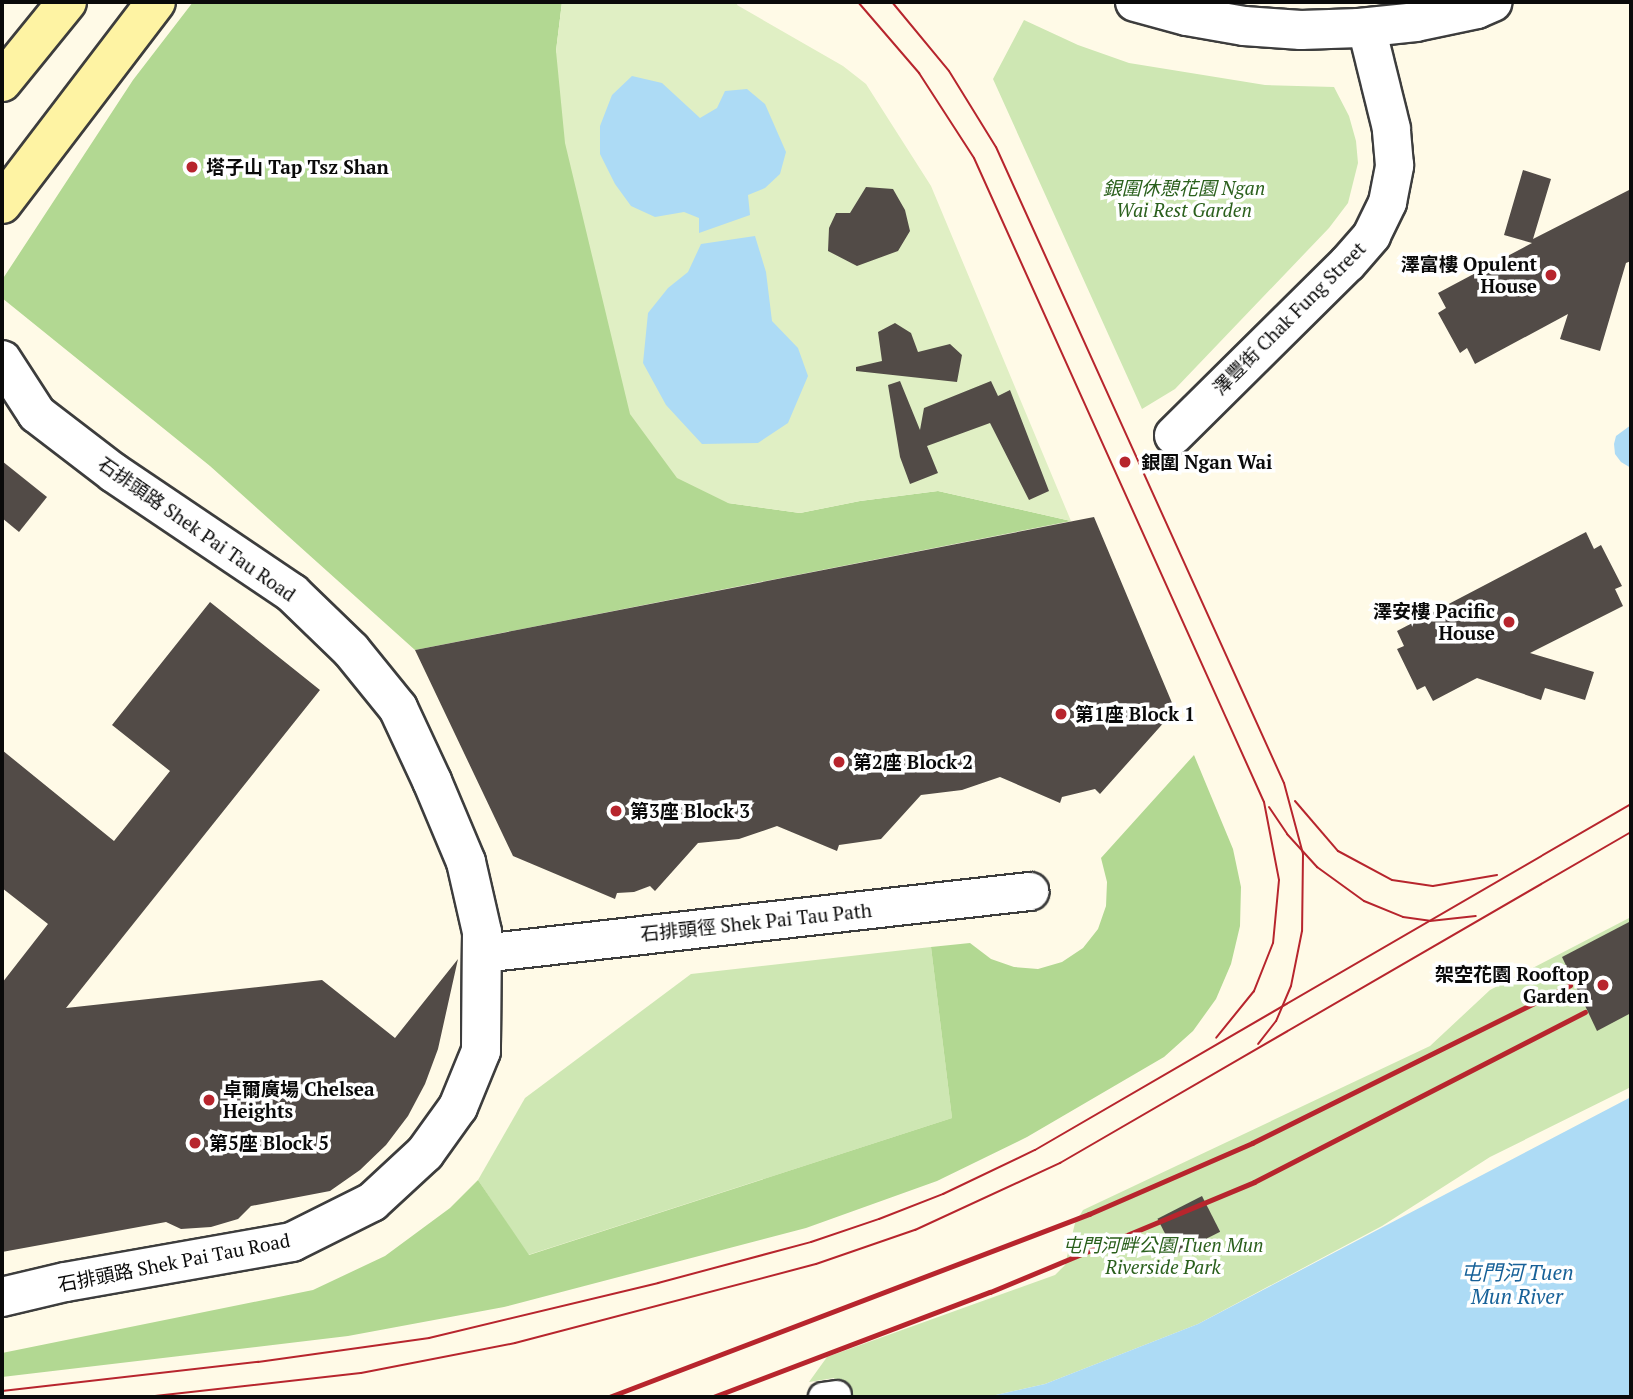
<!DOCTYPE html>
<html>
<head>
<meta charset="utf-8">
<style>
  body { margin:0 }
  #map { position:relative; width:1633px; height:1399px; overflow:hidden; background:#fffae7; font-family:"PT Serif","Noto Sans TC",serif }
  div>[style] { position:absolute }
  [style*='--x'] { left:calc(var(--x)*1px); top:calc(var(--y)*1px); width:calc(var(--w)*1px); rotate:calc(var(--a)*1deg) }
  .green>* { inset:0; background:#cee7b3 }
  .forest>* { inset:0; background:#b2d892 }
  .pitch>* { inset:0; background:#e0efc4 }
  .water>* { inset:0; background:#addbf5 }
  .building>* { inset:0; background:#524b47; transform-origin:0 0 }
  .roads { filter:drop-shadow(2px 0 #3d3d3d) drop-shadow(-2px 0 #3d3d3d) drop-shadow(0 2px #3d3d3d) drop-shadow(0 -2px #3d3d3d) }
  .pedestrian>* { height:28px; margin:-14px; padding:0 14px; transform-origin:14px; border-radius:14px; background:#fff }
  .minor>* { height:37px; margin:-18.5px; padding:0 18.5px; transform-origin:18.5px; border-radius:18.5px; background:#fff }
  .tertiary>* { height:38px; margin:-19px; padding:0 19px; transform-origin:19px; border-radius:19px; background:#fff }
  .secondary>* { height:38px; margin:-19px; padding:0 19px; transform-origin:19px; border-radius:19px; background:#fef3a3 }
  .tram>* { height:2px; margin:-1px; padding:0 1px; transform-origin:1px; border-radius:1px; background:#b7252d }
  .rail>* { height:5px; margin:-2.5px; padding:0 2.5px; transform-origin:2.5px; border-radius:2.5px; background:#b7252d }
  .dots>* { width:19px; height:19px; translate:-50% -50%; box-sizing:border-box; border:4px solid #fff; border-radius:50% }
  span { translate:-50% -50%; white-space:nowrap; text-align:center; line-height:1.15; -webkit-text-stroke:7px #fff; paint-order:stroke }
  .poi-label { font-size:19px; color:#0a0a0a; font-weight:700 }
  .left { translate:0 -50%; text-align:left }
  .right { translate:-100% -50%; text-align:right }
  .park-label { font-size:19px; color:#2b601d; font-style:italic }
  .street-label { font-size:19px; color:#0a0a0a }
  .water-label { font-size:21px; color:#176198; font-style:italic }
  .frame { position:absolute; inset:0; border:4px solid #0a0a0a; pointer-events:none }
</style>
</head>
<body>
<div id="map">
  <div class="green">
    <div style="clip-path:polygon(1024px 20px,1078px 45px,1129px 63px,1265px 85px,1334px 87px,1349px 116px,1356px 141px,1358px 163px,1348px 203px,1329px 228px,1175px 389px,1142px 409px,993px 79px)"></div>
    <div style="clip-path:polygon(1631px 917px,1631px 1087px,1490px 1157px,1382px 1226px,1198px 1324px,1045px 1384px,987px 1397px,838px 1397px,834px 1378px,809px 1382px,827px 1357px,1055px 1275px,1065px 1265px,1075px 1223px,1083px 1210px,1430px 1046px,1490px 990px)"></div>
    <div style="clip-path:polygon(931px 947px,952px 1118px,528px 1255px,478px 1180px,525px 1098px,691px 974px)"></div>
  </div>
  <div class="forest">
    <div style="clip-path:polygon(193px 2px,562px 2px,556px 51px,728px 503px,800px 513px,860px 501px,938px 491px,1071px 521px,415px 650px,210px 466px,2px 298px,2px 280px,133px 80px)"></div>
    <div style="clip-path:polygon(1194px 755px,1233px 849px,1241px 887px,1240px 926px,1231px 964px,1216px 999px,1193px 1031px,1164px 1057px,1027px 1137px,937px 1181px,806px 1228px,504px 1307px,348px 1336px,2px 1377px,2px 1353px,313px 1290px,385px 1256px,450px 1208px,478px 1180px,529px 1255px,952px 1118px,931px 947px,970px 943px,991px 959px,1014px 967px,1038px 969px,1062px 962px,1083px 948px,1098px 929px,1106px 906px,1107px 882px,1101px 858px)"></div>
  </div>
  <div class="pitch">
    <div style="clip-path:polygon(562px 2px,738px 2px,737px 5px,843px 66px,866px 84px,931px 186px,1071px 521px,938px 491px,860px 501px,800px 513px,728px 503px,677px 478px,630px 414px,565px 143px,556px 51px)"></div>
  </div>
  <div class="water">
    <div style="clip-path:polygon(632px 76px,662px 83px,700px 118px,717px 108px,725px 91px,747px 89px,765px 104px,786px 152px,780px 174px,765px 188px,748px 195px,750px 215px,699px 233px,699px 218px,684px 212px,655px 217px,631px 206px,615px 184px,600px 154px,600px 126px,612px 95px)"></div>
    <div style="clip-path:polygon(755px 236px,766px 272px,772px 321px,798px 348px,808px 376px,788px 423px,758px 443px,702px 444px,666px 405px,643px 363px,648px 313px,668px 288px,688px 272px,701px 244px)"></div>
    <div style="clip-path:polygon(1631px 425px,1631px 468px,1621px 462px,1615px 454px,1614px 444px,1616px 436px)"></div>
    <div style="clip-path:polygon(1631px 1097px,1631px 1397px,987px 1397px,1045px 1384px,1198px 1324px)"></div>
  </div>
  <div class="building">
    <div style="clip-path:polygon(1523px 170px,1551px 179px,1533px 239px,1631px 189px,1631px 261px,1626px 263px,1600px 351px,1560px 339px,1568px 314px,1475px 364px,1467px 348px,1460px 353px,1438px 313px,1446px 308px,1438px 293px,1532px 243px,1504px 235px)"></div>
    <div style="clip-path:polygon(866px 187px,893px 189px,905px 210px,910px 231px,898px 251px,857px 266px,828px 251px,829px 228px,836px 213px,850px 213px)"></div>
    <div style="clip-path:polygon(895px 323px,911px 333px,918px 352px,950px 344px,962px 355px,957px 382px,856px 371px,856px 367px,882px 361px,878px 332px)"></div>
    <div style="clip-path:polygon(900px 381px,920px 430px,924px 408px,991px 381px,998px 396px,1010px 390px,1049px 491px,1029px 500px,990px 423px,927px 446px,938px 473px,910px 484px,900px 457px,888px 385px)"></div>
    <div style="clip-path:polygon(2px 461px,47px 497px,19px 532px,2px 518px)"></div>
    <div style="clip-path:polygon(1094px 517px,1175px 710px,1100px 794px,1095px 789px,1062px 797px,1060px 803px,1000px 777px,962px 790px,921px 795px,881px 839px,839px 845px,837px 851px,777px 826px,739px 839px,698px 843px,655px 891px,650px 886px,634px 892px,617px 893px,615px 899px,513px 856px,415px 650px)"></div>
    <div style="clip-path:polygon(1586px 532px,1594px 549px,1601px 545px,1622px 586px,1615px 589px,1623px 606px,1530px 653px,1594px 672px,1585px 700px,1545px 688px,1541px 700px,1477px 678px,1433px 701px,1425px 686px,1417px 690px,1397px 649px,1404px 646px,1397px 631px)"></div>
    <div style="clip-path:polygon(210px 602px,320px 690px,66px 1008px,322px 980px,395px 1038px,458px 959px,438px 1049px,425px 1084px,408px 1116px,386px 1145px,360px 1170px,330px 1191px,251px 1206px,238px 1219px,211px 1227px,181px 1229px,166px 1222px,2px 1252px,2px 983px,48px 924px,2px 888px,2px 750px,114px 841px,170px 771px,112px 725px)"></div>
    <div style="clip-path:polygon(1631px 921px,1631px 1013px,1597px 1031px,1562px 957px)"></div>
    <div style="left:1202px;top:1196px;width:40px;height:50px;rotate:63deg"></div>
  </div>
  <div class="roads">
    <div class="pedestrian">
      <div style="--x:823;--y:1397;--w:14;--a:-8"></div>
    </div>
    <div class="minor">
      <div style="--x:1173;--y:435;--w:245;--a:-44.7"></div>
      <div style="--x:1347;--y:263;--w:37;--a:-49"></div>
      <div style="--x:1371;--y:235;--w:37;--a:-64"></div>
      <div style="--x:1387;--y:202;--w:38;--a:-79"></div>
      <div style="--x:1394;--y:165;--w:37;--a:-95"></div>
      <div style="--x:1391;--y:128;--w:104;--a:-103.9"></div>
      <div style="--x:482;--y:953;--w:551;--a:-6.47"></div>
    </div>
    <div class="tertiary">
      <div style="--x:1135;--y:2;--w:54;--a:15.1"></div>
      <div style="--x:1187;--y:16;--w:58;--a:10"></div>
      <div style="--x:1244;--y:26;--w:57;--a:4"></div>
      <div style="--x:1301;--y:30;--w:58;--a:-2"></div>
      <div style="--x:1359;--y:28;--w:57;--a:-6"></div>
      <div style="--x:1416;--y:22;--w:62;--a:-12"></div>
      <div style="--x:1477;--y:9;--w:17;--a:-24"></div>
      <div style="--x:2;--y:360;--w:64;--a:57.1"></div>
      <div style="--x:37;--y:414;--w:97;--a:37.5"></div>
      <div style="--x:114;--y:473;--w:215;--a:34"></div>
      <div style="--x:292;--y:593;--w:82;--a:44"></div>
      <div style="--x:351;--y:650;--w:75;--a:51"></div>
      <div style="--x:398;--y:708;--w:81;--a:65"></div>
      <div style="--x:432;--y:781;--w:88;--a:67.2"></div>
      <div style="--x:466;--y:862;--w:72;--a:77.1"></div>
      <div style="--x:482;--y:932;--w:119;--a:90.5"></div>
      <div style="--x:481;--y:1051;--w:61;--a:112.3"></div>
      <div style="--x:458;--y:1107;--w:57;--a:125.7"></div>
      <div style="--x:425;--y:1153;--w:72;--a:137.2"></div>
      <div style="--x:372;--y:1202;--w:89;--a:153.4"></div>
      <div style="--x:292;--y:1242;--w:230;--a:170"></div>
      <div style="--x:65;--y:1282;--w:65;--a:166.6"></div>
    </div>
    <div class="secondary">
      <div style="--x:2;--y:82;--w:103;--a:-50.9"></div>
      <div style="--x:2;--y:204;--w:254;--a:-52.7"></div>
    </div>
  </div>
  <div class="tram">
    <div style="--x:858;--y:2;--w:94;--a:49.3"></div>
    <div style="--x:919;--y:73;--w:101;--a:57.1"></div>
    <div style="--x:974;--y:158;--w:706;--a:65.76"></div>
    <div style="--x:1264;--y:802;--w:79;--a:79.1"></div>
    <div style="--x:1279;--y:880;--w:63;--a:95.4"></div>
    <div style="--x:1273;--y:943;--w:52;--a:111.6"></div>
    <div style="--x:1254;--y:991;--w:60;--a:129"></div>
    <div style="--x:892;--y:2;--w:89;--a:50.4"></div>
    <div style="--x:949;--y:71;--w:89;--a:58.3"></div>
    <div style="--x:996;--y:147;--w:698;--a:65.64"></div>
    <div style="--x:1284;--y:783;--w:73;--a:75"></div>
    <div style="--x:1303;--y:854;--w:77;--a:90.7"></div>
    <div style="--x:1302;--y:931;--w:56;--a:101.3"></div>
    <div style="--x:1291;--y:986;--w:38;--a:113"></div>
    <div style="--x:1276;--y:1021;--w:29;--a:128"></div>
    <div style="--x:1295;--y:801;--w:66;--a:49.3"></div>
    <div style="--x:1338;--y:851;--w:61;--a:28.2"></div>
    <div style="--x:1392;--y:880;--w:41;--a:8.3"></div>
    <div style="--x:1433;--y:886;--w:65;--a:-9.8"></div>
    <div style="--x:1269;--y:807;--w:32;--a:56"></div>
    <div style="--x:1287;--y:834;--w:45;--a:47.7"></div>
    <div style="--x:1317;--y:867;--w:58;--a:35.9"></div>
    <div style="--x:1364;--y:901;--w:42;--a:22.3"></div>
    <div style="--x:1403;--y:917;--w:27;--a:8"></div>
    <div style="--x:1430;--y:921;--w:46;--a:-6.2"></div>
    <div style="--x:2;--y:1391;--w:258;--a:-6.5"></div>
    <div style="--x:258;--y:1362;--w:173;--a:-8"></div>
    <div style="--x:429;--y:1338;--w:236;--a:-13.5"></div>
    <div style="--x:658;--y:1283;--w:158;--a:-15"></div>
    <div style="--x:811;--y:1242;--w:72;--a:-18.7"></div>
    <div style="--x:879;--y:1219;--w:69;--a:-21.3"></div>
    <div style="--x:943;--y:1194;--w:102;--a:-25.6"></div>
    <div style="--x:1035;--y:1150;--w:689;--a:-30.14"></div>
    <div style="--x:146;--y:1397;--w:216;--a:-6.4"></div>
    <div style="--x:361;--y:1373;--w:157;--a:-11"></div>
    <div style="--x:515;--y:1343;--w:311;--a:-14.7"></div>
    <div style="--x:816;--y:1264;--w:105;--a:-19"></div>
    <div style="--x:915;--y:1230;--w:160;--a:-24.8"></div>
    <div style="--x:1060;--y:1163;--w:660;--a:-30.1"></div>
  </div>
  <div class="rail">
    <div style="--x:609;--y:1397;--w:514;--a:-20.87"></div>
    <div style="--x:1089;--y:1214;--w:178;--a:-23.5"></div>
    <div style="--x:1252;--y:1143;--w:355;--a:-26.4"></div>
    <div style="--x:713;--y:1397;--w:296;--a:-20.8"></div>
    <div style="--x:990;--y:1292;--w:286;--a:-22.6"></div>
    <div style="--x:1254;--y:1182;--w:372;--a:-27.2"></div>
  </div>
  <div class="dots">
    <div style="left:192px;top:167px;background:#b7252d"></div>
    <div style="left:1551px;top:275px;background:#b7252d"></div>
    <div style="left:1125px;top:462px;background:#b7252d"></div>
    <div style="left:1509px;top:622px;background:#b7252d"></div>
    <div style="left:1061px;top:714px;background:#b7252d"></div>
    <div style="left:839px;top:762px;background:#b7252d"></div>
    <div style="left:616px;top:811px;background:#b7252d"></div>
    <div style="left:1603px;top:985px;background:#b7252d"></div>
    <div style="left:209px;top:1100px;background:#b7252d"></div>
    <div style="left:195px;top:1143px;background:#b7252d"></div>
  </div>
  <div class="poi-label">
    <span class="left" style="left:206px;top:167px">塔子山 Tap Tsz Shan</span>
    <span class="right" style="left:1537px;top:275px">澤富樓 Opulent<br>House</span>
    <span class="left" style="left:1141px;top:462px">銀圍 Ngan Wai</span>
    <span class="right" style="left:1495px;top:622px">澤安樓 Pacific<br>House</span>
    <span class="left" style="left:1075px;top:714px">第1座 Block 1</span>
    <span class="left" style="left:853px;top:762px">第2座 Block 2</span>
    <span class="left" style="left:630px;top:811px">第3座 Block 3</span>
    <span class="right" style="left:1589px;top:985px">架空花園 Rooftop<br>Garden</span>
    <span class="left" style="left:223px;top:1100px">卓爾廣場 Chelsea<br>Heights</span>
    <span class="left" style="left:209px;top:1143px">第5座 Block 5</span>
  </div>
  <div class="park-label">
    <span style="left:1184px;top:199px">銀圍休憩花園 Ngan<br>Wai Rest Garden</span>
    <span style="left:1163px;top:1256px">屯門河畔公園 Tuen Mun<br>Riverside Park</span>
  </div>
  <div class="street-label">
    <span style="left:1289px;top:318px;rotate:-45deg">澤豐街 Chak Fung Street</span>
    <span style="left:197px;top:529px;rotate:35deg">石排頭路 Shek Pai Tau Road</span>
    <span style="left:756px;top:922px;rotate:-6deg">石排頭徑 Shek Pai Tau Path</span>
    <span style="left:174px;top:1262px;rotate:-11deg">石排頭路 Shek Pai Tau Road</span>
  </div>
  <div class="water-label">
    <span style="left:1517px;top:1284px">屯門河 Tuen<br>Mun River</span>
  </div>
  <div class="frame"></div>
</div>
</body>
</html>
